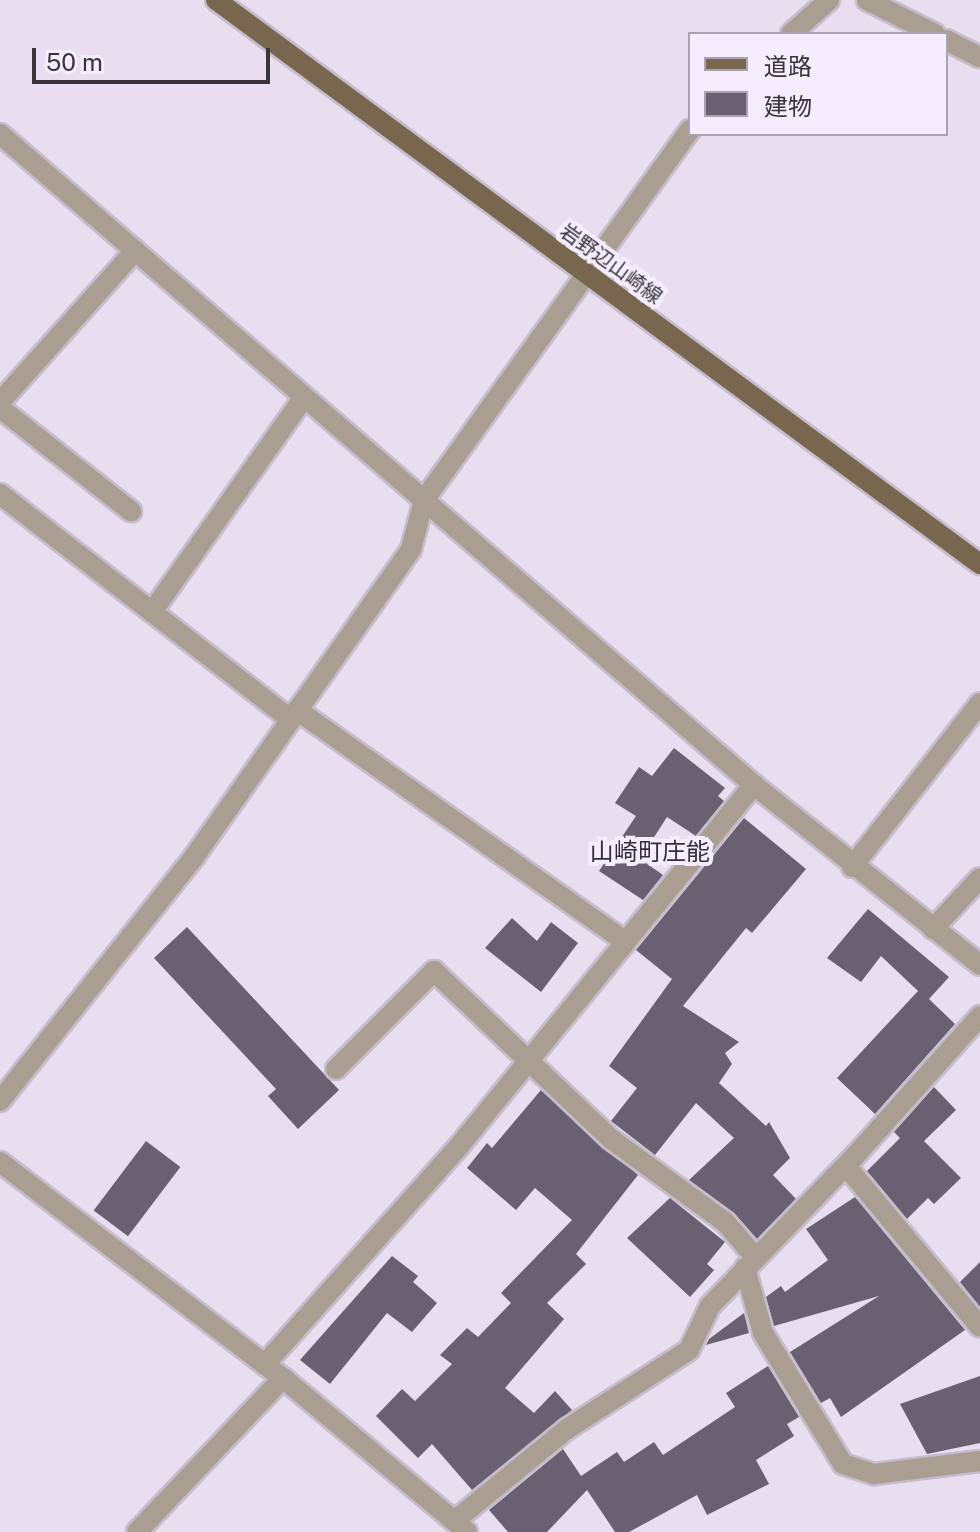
<!DOCTYPE html>
<html>
<head>
<meta charset="utf-8">
<style>
  body { margin:0 }
  #map { position:relative; width:980px; height:1532px; overflow:hidden; background:#e8def0; font-family:"Public Sans","Noto Sans JP",sans-serif }
  div>[style] { position:absolute }
  [style*='--x'] { left:calc(var(--x)*1px); top:calc(var(--y)*1px); width:calc(var(--w)*1px); rotate:calc(var(--a)*1deg) }
  .building>* { inset:0; background:#696171; transform-origin:0 0 }
  .roads { filter:drop-shadow(2px 0 #c5bccc) drop-shadow(-2px 0 #c5bccc) drop-shadow(0 2px #c5bccc) drop-shadow(0 -2px #c5bccc) }
  .minor>* { height:20px; margin:-10px; padding:0 10px; transform-origin:10px; border-radius:10px; background:#a99e91 }
  .major>* { height:20px; margin:-10px; padding:0 10px; transform-origin:10px; border-radius:10px; background:#79664e }
  span { translate:-50% -50%; white-space:nowrap; text-align:center; line-height:1.15; -webkit-text-stroke:8px #f5ecfe; paint-order:stroke }
  .street-label { font-size:20px; color:#37343a }
  .quarter-label { font-size:24px; color:#342d3a }
  .legend { position:absolute; left:688px; top:32px; width:260px; height:104px; box-sizing:border-box; background:#f5ecfe; border:2px solid #a9a2b0; margin:0; padding:10px 14px; list-style:none; font-size:24px; color:#37343a }
  .legend li { display:flex; align-items:center; gap:16px; height:40px }
  .legend b { width:40px; border:2px solid #a9a2b0 }
  .scale { position:absolute; left:32px; top:48px; width:238px; height:36px; box-sizing:border-box; border:4px solid #37343a; border-top:0; padding-left:10px; font-size:24px; line-height:28px; white-space:nowrap; color:#37343a; -webkit-text-stroke:6px #f5ecfe; paint-order:stroke }
</style>
</head>
<body>
<div id="map">
  <div class="building">
    <div style="clip-path:polygon(674px 748px,725px 788px,718px 796px,724px 801px,696px 836px,667px 817px,640px 859px,663px 875px,643px 900px,599px 871px,636px 816px,615px 803px,639px 767px,652px 776px)"></div>
    <div style="clip-path:polygon(744px 818px,806px 869px,752px 933px,746px 928px,683px 1006px,739px 1042px,725px 1053px,732px 1064px,719px 1083px,766px 1126px,769px 1122px,790px 1158px,773px 1175px,796px 1199px,757px 1239px,734px 1213px,689px 1180px,734px 1138px,696px 1103px,655px 1155px,611px 1121px,637px 1088px,609px 1066px,672px 979px,636px 950px)"></div>
    <div style="clip-path:polygon(868px 909px,949px 977px,929px 999px,955px 1024px,875px 1114px,837px 1078px,918px 991px,881px 956px,861px 982px,827px 958px)"></div>
    <div style="clip-path:polygon(512px 918px,537px 941px,551px 922px,578px 943px,541px 992px,485px 948px)"></div>
    <div style="clip-path:polygon(187px 927px,339px 1090px,298px 1129px,268px 1096px,276px 1089px,154px 958px)"></div>
    <div style="clip-path:polygon(934px 1087px,956px 1110px,924px 1141px,961px 1178px,934px 1204px,928px 1198px,907px 1219px,867px 1171px,900px 1138px,894px 1132px)"></div>
    <div style="clip-path:polygon(541px 1090px,638px 1175px,576px 1254px,586px 1264px,547px 1303px,564px 1319px,505px 1388px,534px 1413px,555px 1391px,572px 1410px,472px 1490px,432px 1444px,418px 1458px,376px 1416px,402px 1389px,415px 1401px,452px 1364px,440px 1355px,467px 1328px,478px 1337px,511px 1303px,501px 1293px,572px 1220px,535px 1188px,516px 1210px,467px 1168px,487px 1143px,492px 1148px)"></div>
    <div style="left:146px;top:1141px;width:43px;height:87px;rotate:37deg"></div>
    <div style="clip-path:polygon(855px 1197px,965px 1330px,841px 1417px,830px 1398px,821px 1403px,790px 1352px,879px 1296px,774px 1326px,766px 1297px,781px 1286px,785px 1292px,828px 1260px,806px 1229px)"></div>
    <div style="clip-path:polygon(670px 1198px,725px 1242px,707px 1264px,714px 1270px,690px 1297px,627px 1238px)"></div>
    <div style="clip-path:polygon(392px 1256px,418px 1276px,413px 1282px,437px 1303px,412px 1332px,387px 1313px,330px 1384px,300px 1360px)"></div>
    <div style="clip-path:polygon(980px 1262px,980px 1307px,960px 1282px)"></div>
    <div style="clip-path:polygon(744px 1313px,749px 1333px,706px 1345px,709px 1339px)"></div>
    <div style="clip-path:polygon(768px 1366px,799px 1417px,787px 1424px,794px 1436px,756px 1460px,769px 1484px,707px 1515px,697px 1495px,629px 1532px,615px 1532px,587px 1490px,547px 1532px,508px 1532px,489px 1510px,563px 1449px,581px 1476px,617px 1452px,624px 1462px,654px 1442px,663px 1455px,735px 1407px,726px 1393px)"></div>
    <div style="clip-path:polygon(980px 1376px,980px 1443px,927px 1454px,900px 1404px)"></div>
  </div>
  <div class="roads">
    <div class="minor">
      <div style="--x:867;--y:0;--w:76;--a:26.6"></div>
      <div style="--x:791;--y:34;--w:51;--a:-41.8"></div>
      <div style="--x:946;--y:40;--w:38;--a:27"></div>
      <div style="--x:0;--y:134;--w:996;--a:40.81"></div>
      <div style="--x:754;--y:785;--w:289;--a:38.5"></div>
      <div style="--x:0;--y:402;--w:203;--a:-48.2"></div>
      <div style="--x:0;--y:408;--w:167;--a:38.2"></div>
      <div style="--x:0;--y:494;--w:368;--a:37.8"></div>
      <div style="--x:152;--y:612;--w:263;--a:-54.7"></div>
      <div style="--x:297;--y:710;--w:401;--a:35.2"></div>
      <div style="--x:852;--y:867;--w:208;--a:-52"></div>
      <div style="--x:933;--y:929;--w:69;--a:-47.3"></div>
      <div style="--x:336;--y:1069;--w:139;--a:-45"></div>
      <div style="--x:434;--y:971;--w:244;--a:43.5"></div>
      <div style="--x:611;--y:1139;--w:142;--a:36.1"></div>
      <div style="--x:726;--y:1223;--w:45;--a:49.5"></div>
      <div style="--x:0;--y:1101;--w:312;--a:-51.5"></div>
      <div style="--x:194;--y:857;--w:377;--a:-54.8"></div>
      <div style="--x:411;--y:549;--w:51;--a:-75.1"></div>
      <div style="--x:424;--y:500;--w:456;--a:-54.3"></div>
      <div style="--x:0;--y:1162;--w:356;--a:37.4"></div>
      <div style="--x:283;--y:1378;--w:240;--a:39.9"></div>
      <div style="--x:846;--y:1166;--w:209;--a:50.2"></div>
      <div style="--x:745;--y:1268;--w:67;--a:74.5"></div>
      <div style="--x:763;--y:1333;--w:153;--a:58.6"></div>
      <div style="--x:843;--y:1464;--w:33;--a:18"></div>
      <div style="--x:874;--y:1474;--w:107;--a:-7"></div>
      <div style="--x:265;--y:1364;--w:293;--a:-48.3"></div>
      <div style="--x:460;--y:1145;--w:465;--a:-50.8"></div>
      <div style="--x:457;--y:1519;--w:142;--a:-39.3"></div>
      <div style="--x:567;--y:1429;--w:145;--a:-32.9"></div>
      <div style="--x:689;--y:1350;--w:49;--a:-64.5"></div>
      <div style="--x:710;--y:1306;--w:209;--a:-46"></div>
      <div style="--x:855;--y:1156;--w:188;--a:-48.2"></div>
      <div style="--x:137;--y:1532;--w:212;--a:-46.5"></div>
    </div>
    <div class="major">
      <div style="--x:216;--y:0;--w:950;--a:36.44"></div>
    </div>
  </div>
  <div class="street-label">
    <span style="left:611px;top:264px;rotate:36deg">岩野辺山崎線</span>
  </div>
  <div class="quarter-label">
    <span style="left:650px;top:852px">山崎町庄能</span>
  </div>
  <ul class="legend">
  <li><b style="height:10px;background:#79664e"></b>道路</li>
  <li><b style="height:22px;background:#696171"></b>建物</li>
  </ul>
  <div class="scale">50 m</div>
</div>
</body>
</html>
